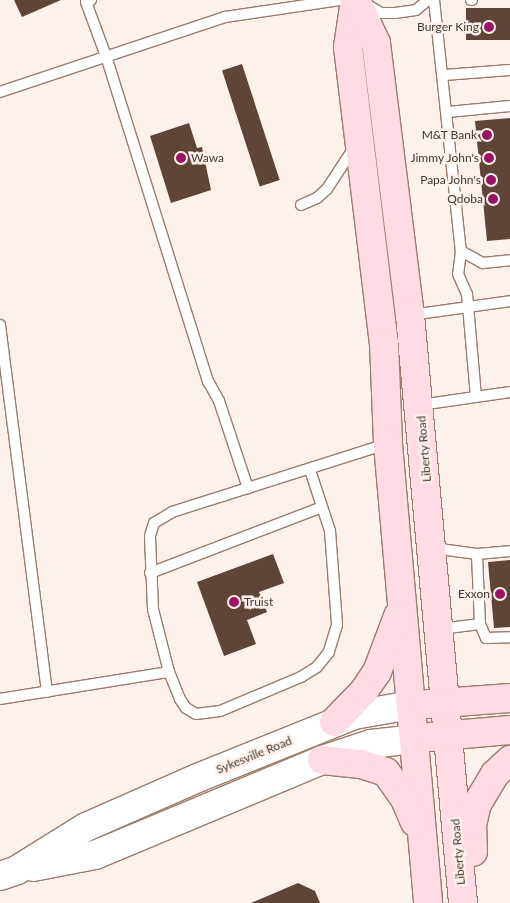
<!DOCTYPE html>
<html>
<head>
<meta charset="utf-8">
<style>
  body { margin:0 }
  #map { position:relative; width:510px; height:903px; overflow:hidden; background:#fef0ea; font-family:Lato,sans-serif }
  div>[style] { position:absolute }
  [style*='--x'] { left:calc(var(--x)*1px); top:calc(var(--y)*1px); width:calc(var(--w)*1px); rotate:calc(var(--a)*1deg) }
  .building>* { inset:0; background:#604438; transform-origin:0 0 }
  .roads { filter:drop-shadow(1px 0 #9b7b6e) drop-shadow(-1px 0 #9b7b6e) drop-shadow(0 1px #9b7b6e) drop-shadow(0 -1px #9b7b6e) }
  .service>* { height:10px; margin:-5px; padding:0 5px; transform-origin:5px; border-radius:5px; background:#fff }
  .secondary>* { height:28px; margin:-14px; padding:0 14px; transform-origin:14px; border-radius:14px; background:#fff }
  .primary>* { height:28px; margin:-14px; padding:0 14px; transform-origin:14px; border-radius:14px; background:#ffdbe5 }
  .dots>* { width:14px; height:14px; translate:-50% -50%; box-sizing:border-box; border:2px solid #fef0ea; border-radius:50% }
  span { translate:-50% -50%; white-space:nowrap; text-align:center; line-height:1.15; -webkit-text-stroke:5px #fef0ea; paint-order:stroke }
  .poi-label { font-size:12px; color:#453731 }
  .right { translate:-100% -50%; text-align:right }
  .left { translate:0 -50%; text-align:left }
  .street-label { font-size:12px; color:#453731 }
</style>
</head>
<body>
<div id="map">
  <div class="building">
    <div style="clip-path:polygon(14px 0,61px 0,22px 17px)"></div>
    <div style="left:510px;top:8px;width:32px;height:44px;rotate:90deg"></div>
    <div style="left:242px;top:64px;width:122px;height:21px;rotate:72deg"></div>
    <div style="clip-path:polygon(510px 118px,510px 239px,487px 241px,475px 121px)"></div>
    <div style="clip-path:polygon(189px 123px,197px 148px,202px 147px,211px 190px,171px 203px,150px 136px)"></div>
    <div style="clip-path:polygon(273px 554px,284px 583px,259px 592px,267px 612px,247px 620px,256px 644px,224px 656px,197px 582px)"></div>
    <div style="clip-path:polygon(510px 560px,510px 627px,494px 628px,488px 562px)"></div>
    <div style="clip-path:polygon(298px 883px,315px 891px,320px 903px,251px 903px)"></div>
  </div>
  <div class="roads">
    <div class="service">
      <div style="--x:91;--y:0;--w:5;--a:158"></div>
      <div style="--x:86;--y:2;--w:58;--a:69.7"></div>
      <div style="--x:106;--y:56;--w:341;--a:72.6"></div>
      <div style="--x:208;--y:381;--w:23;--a:61"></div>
      <div style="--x:219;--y:401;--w:92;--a:71.6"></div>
      <div style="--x:434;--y:0;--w:252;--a:83.9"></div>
      <div style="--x:461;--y:251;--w:23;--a:97"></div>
      <div style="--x:458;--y:274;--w:22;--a:66"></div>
      <div style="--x:467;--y:294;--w:103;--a:85"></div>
      <div style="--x:471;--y:0;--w:1;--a:0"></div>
      <div style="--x:366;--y:4;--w:17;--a:31"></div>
      <div style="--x:381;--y:13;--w:14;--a:0"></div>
      <div style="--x:395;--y:13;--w:21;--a:-8"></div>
      <div style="--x:416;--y:10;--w:16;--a:-40"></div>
      <div style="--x:444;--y:75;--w:66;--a:-4.3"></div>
      <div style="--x:0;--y:92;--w:237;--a:-18.4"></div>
      <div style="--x:225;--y:17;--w:116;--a:-8.4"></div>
      <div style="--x:448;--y:112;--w:62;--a:-5.5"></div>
      <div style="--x:301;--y:205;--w:17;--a:-24"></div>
      <div style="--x:317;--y:198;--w:13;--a:-42"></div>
      <div style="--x:327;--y:189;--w:51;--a:-56.9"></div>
      <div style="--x:461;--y:251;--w:25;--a:29"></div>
      <div style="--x:483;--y:263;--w:27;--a:-6"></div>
      <div style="--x:411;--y:315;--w:100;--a:-8"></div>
      <div style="--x:0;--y:325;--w:370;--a:82.7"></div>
      <div style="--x:420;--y:405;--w:91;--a:-8.2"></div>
      <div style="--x:310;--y:470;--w:64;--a:71.8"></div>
      <div style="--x:330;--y:531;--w:94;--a:85.7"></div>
      <div style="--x:337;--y:625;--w:28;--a:107"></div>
      <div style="--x:329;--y:652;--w:19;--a:129"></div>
      <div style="--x:317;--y:667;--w:19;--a:148"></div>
      <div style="--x:301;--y:677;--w:88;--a:157.2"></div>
      <div style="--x:220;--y:711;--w:24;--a:173"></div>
      <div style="--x:196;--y:714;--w:12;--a:-149"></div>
      <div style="--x:186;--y:708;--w:11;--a:-124"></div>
      <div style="--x:180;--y:699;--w:29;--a:-112"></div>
      <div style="--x:169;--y:672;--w:65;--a:-104.3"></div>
      <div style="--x:153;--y:609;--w:73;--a:-92.4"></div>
      <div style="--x:150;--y:536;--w:14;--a:-73"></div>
      <div style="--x:154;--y:523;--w:21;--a:-31"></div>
      <div style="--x:172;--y:512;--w:225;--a:-17.6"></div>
      <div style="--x:433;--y:548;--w:44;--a:7.8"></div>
      <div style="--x:477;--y:554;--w:33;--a:-5"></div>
      <div style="--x:150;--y:573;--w:184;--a:-21"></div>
      <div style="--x:480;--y:624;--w:15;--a:67"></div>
      <div style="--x:486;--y:638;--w:24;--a:-2"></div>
      <div style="--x:440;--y:629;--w:40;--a:-7.1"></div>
      <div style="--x:480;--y:624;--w:70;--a:-92.5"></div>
      <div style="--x:0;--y:699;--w:171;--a:-9.1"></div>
    </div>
    <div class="secondary">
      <div style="--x:33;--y:867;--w:63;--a:-11"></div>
      <div style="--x:95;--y:855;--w:246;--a:-22.7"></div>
      <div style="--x:322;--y:760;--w:52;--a:-18.1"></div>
      <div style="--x:371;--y:744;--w:43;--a:-6.6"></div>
      <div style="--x:0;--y:876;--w:18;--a:-19"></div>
      <div style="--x:17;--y:870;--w:81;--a:-31.9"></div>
      <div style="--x:86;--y:827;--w:124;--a:-23.7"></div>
      <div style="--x:200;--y:777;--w:166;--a:-21.9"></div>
      <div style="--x:354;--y:715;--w:58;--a:-10"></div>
    </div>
    <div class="primary">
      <div style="--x:355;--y:0;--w:48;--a:98.5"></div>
      <div style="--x:348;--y:47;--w:298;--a:83.1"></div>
      <div style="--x:384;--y:343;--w:101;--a:87.7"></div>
      <div style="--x:388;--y:444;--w:461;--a:85"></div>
      <div style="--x:356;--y:0;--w:47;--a:65.1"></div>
      <div style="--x:376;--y:43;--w:274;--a:82.9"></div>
      <div style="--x:410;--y:315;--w:590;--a:84.85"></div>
      <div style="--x:428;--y:704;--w:82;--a:-4.2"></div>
      <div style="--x:334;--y:722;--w:43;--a:-45.9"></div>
      <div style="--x:364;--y:691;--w:23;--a:-56"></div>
      <div style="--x:377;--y:672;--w:60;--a:-69.4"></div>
      <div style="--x:430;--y:737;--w:80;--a:-5"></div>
      <div style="--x:322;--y:760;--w:39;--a:6"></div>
      <div style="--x:361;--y:764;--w:26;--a:18"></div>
      <div style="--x:386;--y:772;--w:33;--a:55"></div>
      <div style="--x:405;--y:799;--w:25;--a:67"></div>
      <div style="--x:473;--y:852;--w:27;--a:-92"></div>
      <div style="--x:472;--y:825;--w:22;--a:-77"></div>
      <div style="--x:477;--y:804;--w:35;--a:-59"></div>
      <div style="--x:495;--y:774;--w:21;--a:-43"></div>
    </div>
  </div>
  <div class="dots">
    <div style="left:489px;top:27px;background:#9b1263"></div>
    <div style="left:487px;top:135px;background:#9b1263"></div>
    <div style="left:181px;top:158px;background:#9b1263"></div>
    <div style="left:489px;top:158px;background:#9b1263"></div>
    <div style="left:491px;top:180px;background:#9b1263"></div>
    <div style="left:493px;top:199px;background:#9b1263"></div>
    <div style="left:500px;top:594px;background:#9b1263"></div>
    <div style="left:234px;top:602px;background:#9b1263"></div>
  </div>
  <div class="poi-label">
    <span class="right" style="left:479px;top:27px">Burger King</span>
    <span class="right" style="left:477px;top:135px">M&amp;T Bank</span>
    <span class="left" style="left:191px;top:158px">Wawa</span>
    <span class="right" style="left:479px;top:158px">Jimmy John's</span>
    <span class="right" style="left:481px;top:180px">Papa John's</span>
    <span class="right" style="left:483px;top:199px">Qdoba</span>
    <span class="right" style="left:490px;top:594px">Exxon</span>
    <span class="left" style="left:244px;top:602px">Truist</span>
  </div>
  <div class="street-label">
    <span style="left:424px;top:449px;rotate:-95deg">Liberty Road</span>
    <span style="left:254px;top:755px;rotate:-22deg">Sykesville Road</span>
    <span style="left:458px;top:852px;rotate:-95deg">Liberty Road</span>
  </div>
</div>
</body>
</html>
